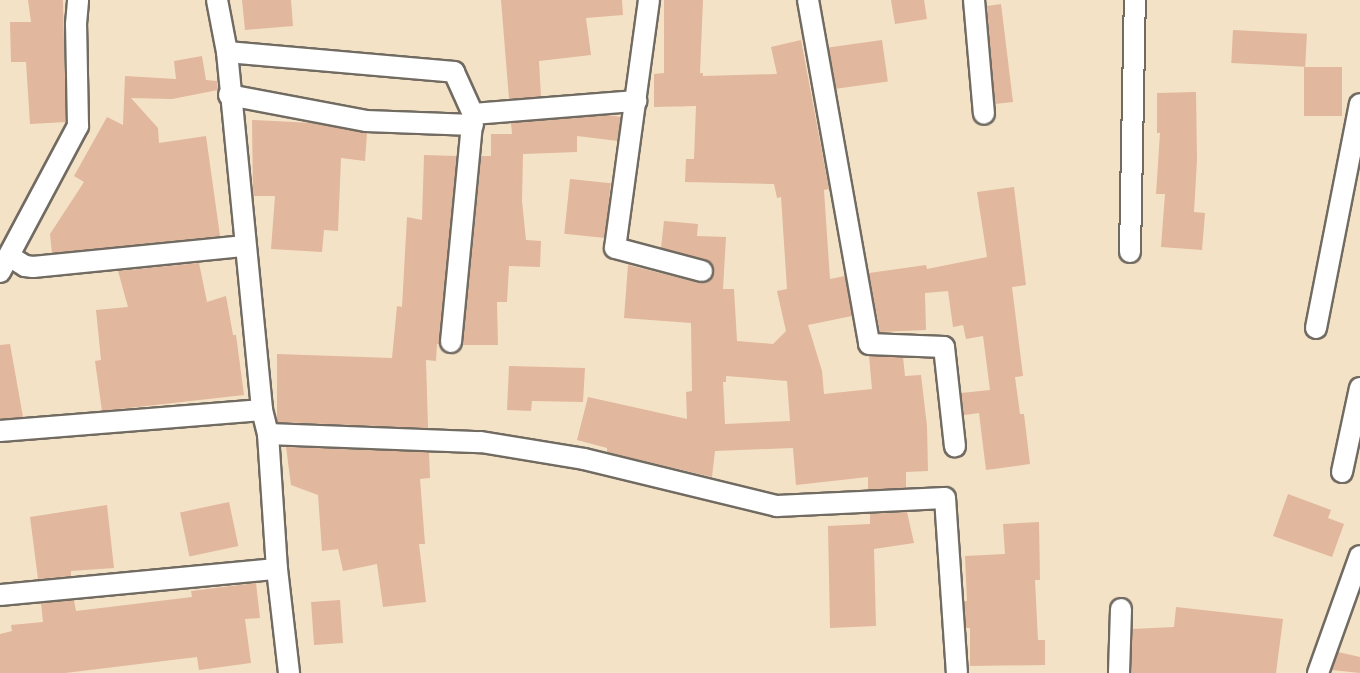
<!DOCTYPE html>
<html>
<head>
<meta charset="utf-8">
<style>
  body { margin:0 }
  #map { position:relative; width:1360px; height:673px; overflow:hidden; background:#f4e2c7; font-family:"Indie Flower",sans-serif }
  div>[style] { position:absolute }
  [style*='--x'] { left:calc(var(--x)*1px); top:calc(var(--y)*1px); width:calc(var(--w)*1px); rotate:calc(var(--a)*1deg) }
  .building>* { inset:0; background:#e1b79d; transform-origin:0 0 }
  .roads { filter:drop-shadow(2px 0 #716b62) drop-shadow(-2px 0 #716b62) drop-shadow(0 2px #716b62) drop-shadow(0 -2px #716b62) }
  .street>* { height:20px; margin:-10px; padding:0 10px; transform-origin:10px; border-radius:10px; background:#fff }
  span { translate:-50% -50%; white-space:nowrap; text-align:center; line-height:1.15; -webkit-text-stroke:5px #fbf7ec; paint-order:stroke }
</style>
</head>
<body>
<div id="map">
  <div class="building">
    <div style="clip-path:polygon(28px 0,63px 0,66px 122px,30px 124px,26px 62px,11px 62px,10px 22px,31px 22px)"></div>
    <div style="clip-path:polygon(242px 0,291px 0,293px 26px,245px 30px)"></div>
    <div style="clip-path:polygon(501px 0,622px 0,623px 15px,586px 18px,591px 55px,539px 61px,541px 97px,509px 99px)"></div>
    <div style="clip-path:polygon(evenodd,664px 0,703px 0,700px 73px,703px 73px,703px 76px,777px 74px,771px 47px,801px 40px,829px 189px,824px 190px,830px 279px,845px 276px,852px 316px,808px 325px,822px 371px,824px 394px,872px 389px,869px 356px,903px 357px,905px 376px,921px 375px,927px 426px,928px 471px,906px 472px,906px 488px,868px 490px,868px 477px,796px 485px,793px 448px,715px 451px,712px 477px,607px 452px,607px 448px,577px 440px,588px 397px,687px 419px,686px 392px,692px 391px,691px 323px,624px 318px,628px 265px,700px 283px,706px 282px,713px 275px,713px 267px,706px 260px,661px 248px,664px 221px,698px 224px,697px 236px,726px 237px,723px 289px,734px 289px,737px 341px,773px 344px,786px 331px,777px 291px,787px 289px,781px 197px,777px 198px,774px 184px,685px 182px,686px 159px,694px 159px,696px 106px,654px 107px,654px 74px,664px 73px,664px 0,726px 376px,787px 381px,790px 421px,725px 424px,723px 382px,726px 382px,726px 376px)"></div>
    <div style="clip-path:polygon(891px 0,924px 0,927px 19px,895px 24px)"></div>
    <div style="clip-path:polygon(1001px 4px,1013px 102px,995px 104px,987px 6px)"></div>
    <div style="left:1233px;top:30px;width:74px;height:33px;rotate:3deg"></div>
    <div style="left:882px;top:40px;width:42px;height:54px;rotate:82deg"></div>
    <div style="clip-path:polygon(202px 56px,206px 80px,217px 81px,218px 90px,172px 99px,131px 98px,158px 128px,159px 143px,206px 136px,220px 236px,52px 253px,50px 234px,84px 182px,74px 176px,107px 117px,123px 125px,125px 76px,176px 79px,174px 61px)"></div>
    <div style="left:1304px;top:67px;width:38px;height:49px"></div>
    <div style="clip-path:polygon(1196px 92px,1197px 160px,1194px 212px,1205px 213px,1202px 250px,1161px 247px,1165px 194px,1156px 194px,1160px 133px,1157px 133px,1157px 93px)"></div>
    <div style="clip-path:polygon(608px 115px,621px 117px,618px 141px,577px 136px,577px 152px,523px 154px,522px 201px,526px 240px,541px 241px,540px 267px,509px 266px,507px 302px,497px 302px,498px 345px,463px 345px,481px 156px,491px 156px,491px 134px,512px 134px,511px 123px)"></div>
    <div style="clip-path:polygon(252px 120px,312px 123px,367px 133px,365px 161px,341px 158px,338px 231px,324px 230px,322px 252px,271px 249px,275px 196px,253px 196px)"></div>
    <div style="clip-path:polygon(424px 155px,457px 156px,440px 344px,437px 344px,436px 361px,426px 360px,428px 428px,277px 422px,277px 354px,392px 358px,397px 306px,402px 307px,407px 217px,422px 220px)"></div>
    <div style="left:570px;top:179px;width:41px;height:55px;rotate:6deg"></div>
    <div style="clip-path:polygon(1014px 187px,1026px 285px,1012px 287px,1023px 376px,1015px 377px,1020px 414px,1024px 414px,1030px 464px,986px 470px,979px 413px,964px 415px,961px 393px,990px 390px,983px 336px,966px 339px,963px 325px,953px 327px,948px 291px,925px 293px,926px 330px,880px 332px,869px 273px,926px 265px,927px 269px,987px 257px,977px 192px)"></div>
    <div style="clip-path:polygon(199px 263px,207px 302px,226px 296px,233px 335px,236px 335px,244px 395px,102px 411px,95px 361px,101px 360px,96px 310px,128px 307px,118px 271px)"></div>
    <div style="clip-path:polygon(10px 344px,23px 417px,0 419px,0 345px)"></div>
    <div style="clip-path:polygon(509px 366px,585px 368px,583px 402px,532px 401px,531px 411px,507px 410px)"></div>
    <div style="clip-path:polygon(286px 447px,429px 452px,430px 478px,420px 479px,425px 544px,419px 544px,426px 602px,383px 607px,377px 564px,343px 571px,338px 549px,322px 551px,318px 495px,291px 485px)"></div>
    <div style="clip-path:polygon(1288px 494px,1331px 510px,1328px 518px,1344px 524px,1332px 557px,1273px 536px)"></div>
    <div style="left:229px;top:502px;width:45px;height:50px;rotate:78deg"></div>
    <div style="clip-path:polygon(107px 505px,114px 568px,71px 571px,71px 576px,38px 579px,30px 517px)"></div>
    <div style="clip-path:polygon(907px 512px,914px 543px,874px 549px,876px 626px,830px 628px,828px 526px,870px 524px,870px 514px)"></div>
    <div style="clip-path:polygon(1039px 522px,1040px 580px,1035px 580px,1038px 640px,1045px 640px,1045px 665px,970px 666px,970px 628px,966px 628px,964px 601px,967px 601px,965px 556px,1005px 554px,1003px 524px)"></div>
    <div style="clip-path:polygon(256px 583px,260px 618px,245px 619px,251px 663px,199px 670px,197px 657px,65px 673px,0 673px,0 634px,12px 631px,11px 625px,43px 622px,41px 603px,74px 600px,76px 611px,192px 597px,191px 591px)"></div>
    <div style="left:340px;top:600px;width:43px;height:29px;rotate:86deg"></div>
    <div style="clip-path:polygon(1176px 607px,1283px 619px,1276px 673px,1131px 673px,1132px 629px,1174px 627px)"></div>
    <div style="clip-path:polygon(1338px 652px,1360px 657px,1360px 673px,1332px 670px)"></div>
  </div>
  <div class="roads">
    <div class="street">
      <div style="--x:217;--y:0;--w:53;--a:79.1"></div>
      <div style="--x:227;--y:52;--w:360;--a:84.4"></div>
      <div style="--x:262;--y:410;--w:25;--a:76"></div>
      <div style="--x:268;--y:434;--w:135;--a:86.2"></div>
      <div style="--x:277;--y:569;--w:105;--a:83.4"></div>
      <div style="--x:649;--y:0;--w:250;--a:97.8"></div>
      <div style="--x:615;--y:248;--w:90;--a:14.8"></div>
      <div style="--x:808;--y:0;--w:349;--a:79.9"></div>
      <div style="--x:869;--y:344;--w:75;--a:2.3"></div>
      <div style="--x:944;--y:347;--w:100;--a:83.7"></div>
      <div style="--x:974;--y:0;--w:114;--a:85"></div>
      <div style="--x:227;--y:52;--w:228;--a:5"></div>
      <div style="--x:454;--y:72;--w:46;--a:65.7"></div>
      <div style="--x:473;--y:114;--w:164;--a:-4.6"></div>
      <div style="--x:229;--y:95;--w:139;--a:10.7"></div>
      <div style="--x:366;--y:121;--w:107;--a:2.1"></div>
      <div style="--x:1130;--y:252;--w:252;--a:-88.9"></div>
      <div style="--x:9;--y:256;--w:19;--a:32"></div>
      <div style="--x:25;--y:266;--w:8;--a:7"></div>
      <div style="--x:33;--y:267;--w:213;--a:-5.7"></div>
      <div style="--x:0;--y:272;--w:166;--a:-61.9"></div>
      <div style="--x:78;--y:126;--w:102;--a:-91.1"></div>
      <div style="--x:76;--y:24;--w:24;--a:-85"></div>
      <div style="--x:1316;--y:328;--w:228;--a:-78.9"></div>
      <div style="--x:451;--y:342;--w:229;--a:-84.5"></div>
      <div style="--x:0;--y:431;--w:263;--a:-4.6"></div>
      <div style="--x:268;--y:434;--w:213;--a:2.2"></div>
      <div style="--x:481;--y:442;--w:104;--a:9.4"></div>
      <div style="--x:584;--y:459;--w:199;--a:13.7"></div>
      <div style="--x:777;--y:506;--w:168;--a:-2.7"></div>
      <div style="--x:945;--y:498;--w:175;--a:86.1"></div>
      <div style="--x:1342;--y:472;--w:86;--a:-77.9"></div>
      <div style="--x:0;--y:595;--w:278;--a:-5.4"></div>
      <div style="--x:1119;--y:673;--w:64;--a:-88.2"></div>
      <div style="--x:1318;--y:673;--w:124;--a:-70.3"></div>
    </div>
  </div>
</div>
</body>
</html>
